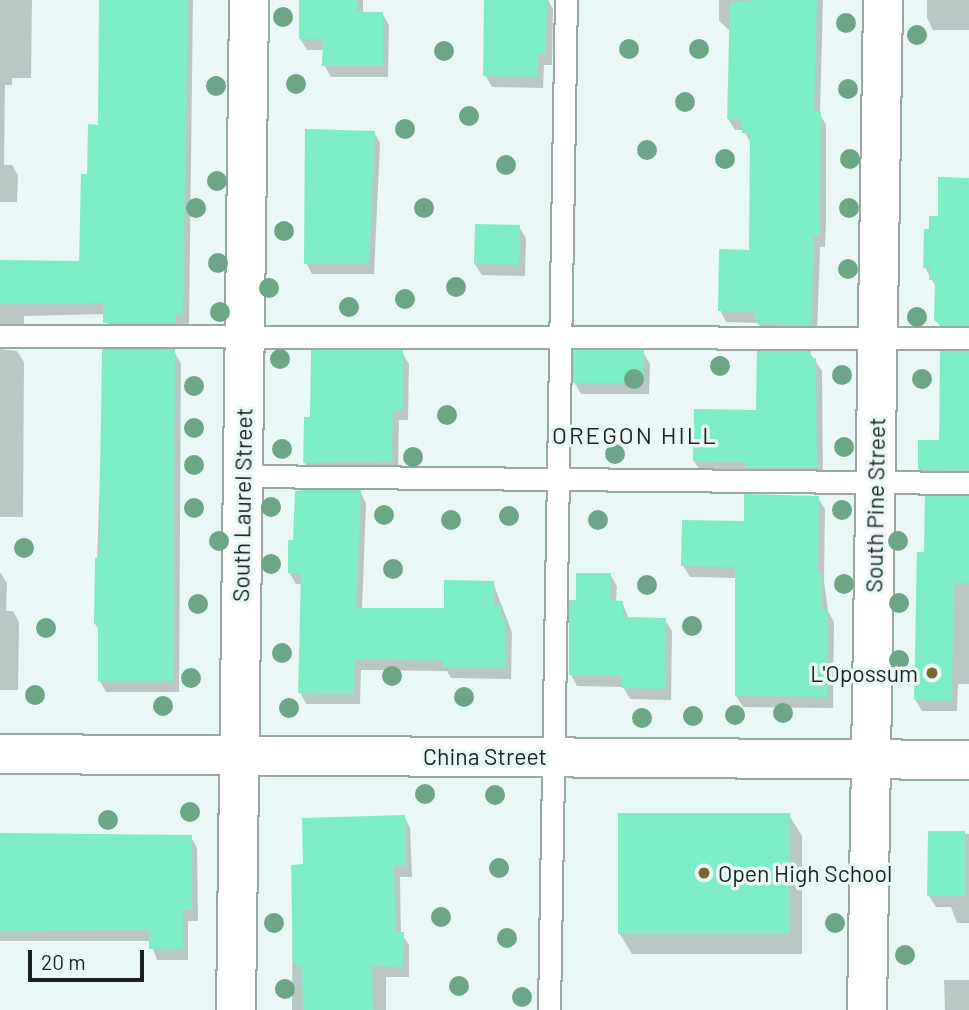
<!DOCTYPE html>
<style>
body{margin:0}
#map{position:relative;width:969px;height:1010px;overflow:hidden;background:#e9f8f6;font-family:Barlow,sans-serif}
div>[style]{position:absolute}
.shadow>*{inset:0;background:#0003}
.building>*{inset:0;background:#7dedc5}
.roads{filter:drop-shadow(2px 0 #99a7a5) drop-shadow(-2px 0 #99a7a5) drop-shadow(0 2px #99a7a5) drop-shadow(0 -2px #99a7a5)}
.lane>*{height:21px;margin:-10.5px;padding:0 10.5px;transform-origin:10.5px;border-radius:10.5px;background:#fff}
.street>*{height:38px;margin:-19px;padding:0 19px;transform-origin:19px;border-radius:19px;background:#fff}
.trees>*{width:20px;height:20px;margin:-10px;border-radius:50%;background:#6da686}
.dots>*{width:19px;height:19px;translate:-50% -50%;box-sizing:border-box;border:4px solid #e9f8f6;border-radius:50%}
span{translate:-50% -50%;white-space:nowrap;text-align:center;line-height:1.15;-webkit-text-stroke:7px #e9f8f6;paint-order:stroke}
.street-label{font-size:23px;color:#1c2120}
.poi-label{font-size:23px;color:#1c2120}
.right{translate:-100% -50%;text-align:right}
.left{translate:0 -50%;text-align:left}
.neighbourhood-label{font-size:24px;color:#1c2120;letter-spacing:2px}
.scale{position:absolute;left:28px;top:950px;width:116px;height:32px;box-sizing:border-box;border:4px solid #1c2120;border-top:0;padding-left:9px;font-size:21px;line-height:24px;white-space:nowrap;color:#1c2120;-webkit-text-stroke:5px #e9f8f6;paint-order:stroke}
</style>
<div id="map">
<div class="shadow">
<i style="clip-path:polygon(0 0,32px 0,31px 78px,12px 78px,12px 85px,5px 85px,4px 165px,12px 165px,18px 175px,17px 202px,0 202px)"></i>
<i style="clip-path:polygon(101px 0,193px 0,189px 324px,182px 324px,182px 334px,111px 334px,105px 314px,24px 316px,24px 334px,0 338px,0 262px,81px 263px,88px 176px,100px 127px)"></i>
<i style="clip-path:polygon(301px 0,363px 0,363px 13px,382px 13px,389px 25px,388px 77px,331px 77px,324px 65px,325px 50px,307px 50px,300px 39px)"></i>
<i style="clip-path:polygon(486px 0,548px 0,553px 9px,552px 65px,544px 65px,543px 88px,492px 87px,485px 75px)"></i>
<i style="clip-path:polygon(719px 0,823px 0,820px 114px,826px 125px,826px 221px,825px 247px,820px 247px,817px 335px,765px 335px,758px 323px,726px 322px,720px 310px,750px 251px,751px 144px,744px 130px,735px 130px,728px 119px,731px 32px,719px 21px)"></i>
<i style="clip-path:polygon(927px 0,969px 0,969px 30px,933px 30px,927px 18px)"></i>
<i style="clip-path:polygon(374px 132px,380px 143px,374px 274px,312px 274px,306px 263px)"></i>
<i style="clip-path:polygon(969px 179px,969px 335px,943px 331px,936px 320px,937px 289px,925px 267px,930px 218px,940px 218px)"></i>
<i style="clip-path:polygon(519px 227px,526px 238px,525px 276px,482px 275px,475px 264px)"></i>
<i style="clip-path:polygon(0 349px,17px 351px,24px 362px,23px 517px,0 517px)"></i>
<i style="clip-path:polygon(104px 351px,174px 351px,181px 363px,179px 692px,106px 692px,100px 681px,100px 631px,95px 624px)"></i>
<i style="clip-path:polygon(402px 352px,409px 364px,408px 420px,399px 420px,398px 471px,312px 474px,305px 463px,305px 419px,312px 419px)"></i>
<i style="clip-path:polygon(643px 352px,650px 364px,649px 394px,581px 394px,574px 382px)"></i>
<i style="clip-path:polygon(969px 352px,969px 481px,926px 480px,919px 469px,941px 442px)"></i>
<i style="clip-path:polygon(810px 353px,822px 371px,823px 479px,701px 472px,694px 461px,758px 411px)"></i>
<i style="clip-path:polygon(360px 492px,366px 503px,362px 609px,445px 609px,493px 583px,512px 632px,511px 679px,451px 678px,447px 671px,361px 670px,360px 704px,306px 704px,300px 692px,303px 584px,296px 584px,289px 572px,295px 542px)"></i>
<i style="clip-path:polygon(818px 498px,825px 509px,824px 581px,828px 611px,834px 622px,833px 708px,743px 707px,736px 696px,736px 578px,690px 577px,683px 566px)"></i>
<i style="clip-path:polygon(969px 498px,969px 684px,958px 684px,957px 711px,922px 711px,915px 699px,926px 554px)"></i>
<i style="clip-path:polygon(0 572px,7px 583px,6px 611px,13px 611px,19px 622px,18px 690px,0 690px)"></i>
<i style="clip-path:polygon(610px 574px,617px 586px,616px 602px,622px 602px,629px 619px,665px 620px,672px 631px,671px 700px,630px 699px,623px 687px,577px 686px,571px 675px,578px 602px)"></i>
<i style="clip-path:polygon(789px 815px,802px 836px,802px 954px,632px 954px,619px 933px)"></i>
<i style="clip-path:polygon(404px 816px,410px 828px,412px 877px,400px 877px,401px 933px,409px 945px,409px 977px,386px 977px,386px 1010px,292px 1010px,293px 866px,305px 866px)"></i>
<i style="clip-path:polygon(930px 833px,969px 834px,969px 923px,957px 923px,951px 907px,936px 907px,929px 896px)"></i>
<i style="clip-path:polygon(0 835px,191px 837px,197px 848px,198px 921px,188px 921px,188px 960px,157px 960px,150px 941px,0 941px)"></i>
<i style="clip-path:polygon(944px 980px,969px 980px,969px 1010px,945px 1010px)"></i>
</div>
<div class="building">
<i style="clip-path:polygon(99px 0,188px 0,183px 313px,176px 313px,176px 323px,103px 323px,103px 303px,0 304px,0 260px,79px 261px,81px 174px,87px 174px,88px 124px,98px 125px)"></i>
<i style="clip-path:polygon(299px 0,357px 0,357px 12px,383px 12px,383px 66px,322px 66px,323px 39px,299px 39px)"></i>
<i style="clip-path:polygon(484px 0,547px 0,546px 54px,538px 54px,537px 77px,483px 76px)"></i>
<i style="clip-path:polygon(756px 0,817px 0,814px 112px,821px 112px,820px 209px,819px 236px,814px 236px,811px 325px,757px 324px,754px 312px,718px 311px,719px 249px,749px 250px,750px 133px,742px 133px,742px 119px,727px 119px,730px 3px)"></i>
<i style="clip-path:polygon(305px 129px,375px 131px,369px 264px,304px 264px)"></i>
<i style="clip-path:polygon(938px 177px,969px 178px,969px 325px,940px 325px,934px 320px,935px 280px,929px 280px,930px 268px,923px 268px,924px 229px,929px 229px,929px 216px,938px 216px)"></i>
<i style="clip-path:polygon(475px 224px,520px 225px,519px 265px,474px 264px)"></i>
<i style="clip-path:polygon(102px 349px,175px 349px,173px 681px,98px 681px,98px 624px,94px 624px,95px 558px,99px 558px)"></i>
<i style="clip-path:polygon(311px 350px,403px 350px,403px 409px,393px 409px,392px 461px,303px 463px,304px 417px,310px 417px)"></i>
<i style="clip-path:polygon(573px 350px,644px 350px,644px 383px,573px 383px)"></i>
<i style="clip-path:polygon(757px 351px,811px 351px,810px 358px,816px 358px,817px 468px,745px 468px,745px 462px,693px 461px,694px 409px,756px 410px)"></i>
<i style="clip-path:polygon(940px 351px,969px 351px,969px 470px,918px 469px,918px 440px,939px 440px)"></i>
<i style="clip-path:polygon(303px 490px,361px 490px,356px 608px,444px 608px,444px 580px,494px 581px,494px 605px,501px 606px,501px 618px,506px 618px,505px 668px,443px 667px,443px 661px,355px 659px,354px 694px,298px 693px,301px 573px,288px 573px,288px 540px,293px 540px,295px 491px)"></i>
<i style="clip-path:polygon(744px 494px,819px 496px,818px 574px,822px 574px,822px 609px,828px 609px,827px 697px,735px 696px,735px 567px,681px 566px,682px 520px,744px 521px)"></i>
<i style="clip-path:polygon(925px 496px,969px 496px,969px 583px,954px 583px,952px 701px,914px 700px,917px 552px,924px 552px)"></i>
<i style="clip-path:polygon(576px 573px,611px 573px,610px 600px,623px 601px,623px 617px,666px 618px,665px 689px,622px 688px,622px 676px,569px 675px,569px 600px,576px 600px)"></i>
<i style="clip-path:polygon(618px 813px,790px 813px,790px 934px,618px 934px)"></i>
<i style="clip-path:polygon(405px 815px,406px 866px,394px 866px,396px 932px,404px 932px,403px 967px,372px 966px,373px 1010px,303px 1010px,302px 965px,293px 965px,291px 865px,303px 864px,302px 818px)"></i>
<i style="clip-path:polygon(928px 831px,965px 831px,965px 896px,927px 896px)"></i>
<i style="clip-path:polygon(0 833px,192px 835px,192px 910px,183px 910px,183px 949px,149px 949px,149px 930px,0 931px)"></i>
</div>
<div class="roads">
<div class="lane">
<i style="left:0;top:336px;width:969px;rotate:0.12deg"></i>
<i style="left:242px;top:476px;width:727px;rotate:0.55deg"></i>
<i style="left:549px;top:1010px;width:1010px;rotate:-89.04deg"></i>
</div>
<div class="street">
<i style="left:0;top:754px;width:969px;rotate:0.35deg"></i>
<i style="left:236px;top:1010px;width:1010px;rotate:-89.26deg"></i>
<i style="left:867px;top:1010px;width:1010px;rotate:-89.09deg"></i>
</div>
</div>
<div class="trees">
<i style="left:283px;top:17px"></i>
<i style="left:846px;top:23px"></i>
<i style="left:917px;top:35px"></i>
<i style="left:629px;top:49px"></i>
<i style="left:699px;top:49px"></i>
<i style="left:444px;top:51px"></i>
<i style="left:296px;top:84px"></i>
<i style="left:216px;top:86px"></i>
<i style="left:848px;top:89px"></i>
<i style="left:685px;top:102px"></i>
<i style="left:469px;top:116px"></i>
<i style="left:405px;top:129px"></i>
<i style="left:647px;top:150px"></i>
<i style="left:725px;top:159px"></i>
<i style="left:850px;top:159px"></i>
<i style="left:506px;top:165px"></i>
<i style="left:217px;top:181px"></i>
<i style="left:196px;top:208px"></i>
<i style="left:424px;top:208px"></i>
<i style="left:849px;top:208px"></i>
<i style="left:284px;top:231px"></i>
<i style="left:218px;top:263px"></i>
<i style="left:848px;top:269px"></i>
<i style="left:456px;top:287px"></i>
<i style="left:269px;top:288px"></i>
<i style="left:405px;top:299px"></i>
<i style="left:349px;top:307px"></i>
<i style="left:220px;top:312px"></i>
<i style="left:917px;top:317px"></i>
<i style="left:280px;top:359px"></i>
<i style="left:720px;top:366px"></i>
<i style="left:842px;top:375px"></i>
<i style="left:634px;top:379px"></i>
<i style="left:922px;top:379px"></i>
<i style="left:194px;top:386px"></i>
<i style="left:447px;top:415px"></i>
<i style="left:194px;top:428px"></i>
<i style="left:844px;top:447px"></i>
<i style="left:282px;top:449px"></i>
<i style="left:615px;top:454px"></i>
<i style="left:413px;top:457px"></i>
<i style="left:194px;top:465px"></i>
<i style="left:271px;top:507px"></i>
<i style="left:194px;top:508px"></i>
<i style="left:842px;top:510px"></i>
<i style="left:384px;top:515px"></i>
<i style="left:509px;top:516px"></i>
<i style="left:451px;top:520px"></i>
<i style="left:598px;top:520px"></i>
<i style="left:219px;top:541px"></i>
<i style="left:898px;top:541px"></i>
<i style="left:24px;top:548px"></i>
<i style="left:271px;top:564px"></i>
<i style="left:393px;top:569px"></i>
<i style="left:844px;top:584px"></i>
<i style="left:647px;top:585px"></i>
<i style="left:899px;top:603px"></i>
<i style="left:198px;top:604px"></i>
<i style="left:692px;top:626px"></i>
<i style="left:46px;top:628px"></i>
<i style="left:282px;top:653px"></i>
<i style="left:899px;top:660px"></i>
<i style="left:392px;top:676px"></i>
<i style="left:191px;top:678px"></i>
<i style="left:35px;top:695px"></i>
<i style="left:464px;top:697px"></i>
<i style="left:163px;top:706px"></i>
<i style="left:289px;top:708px"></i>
<i style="left:783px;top:713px"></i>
<i style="left:735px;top:715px"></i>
<i style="left:693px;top:716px"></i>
<i style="left:642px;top:718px"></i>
<i style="left:425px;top:794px"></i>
<i style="left:495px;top:795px"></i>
<i style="left:190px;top:812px"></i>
<i style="left:108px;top:820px"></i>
<i style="left:499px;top:868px"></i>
<i style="left:441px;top:917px"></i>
<i style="left:274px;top:923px"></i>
<i style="left:835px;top:923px"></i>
<i style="left:507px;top:938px"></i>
<i style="left:905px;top:955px"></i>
<i style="left:459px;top:986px"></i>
<i style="left:285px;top:989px"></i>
<i style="left:522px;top:997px"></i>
</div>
<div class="dots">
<i style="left:932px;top:673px;background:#766835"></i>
<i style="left:704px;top:873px;background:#766835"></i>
</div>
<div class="street-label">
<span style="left:242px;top:505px;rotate:-89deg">South Laurel Street</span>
<span style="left:875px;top:505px;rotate:-89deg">South Pine Street</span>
<span style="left:485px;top:756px">China Street</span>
</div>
<div class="poi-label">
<span class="right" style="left:918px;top:673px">L'Opossum</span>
<span class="left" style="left:718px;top:873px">Open High School</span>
</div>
<div class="neighbourhood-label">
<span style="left:635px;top:435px">OREGON HILL</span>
</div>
<div class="scale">20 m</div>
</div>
